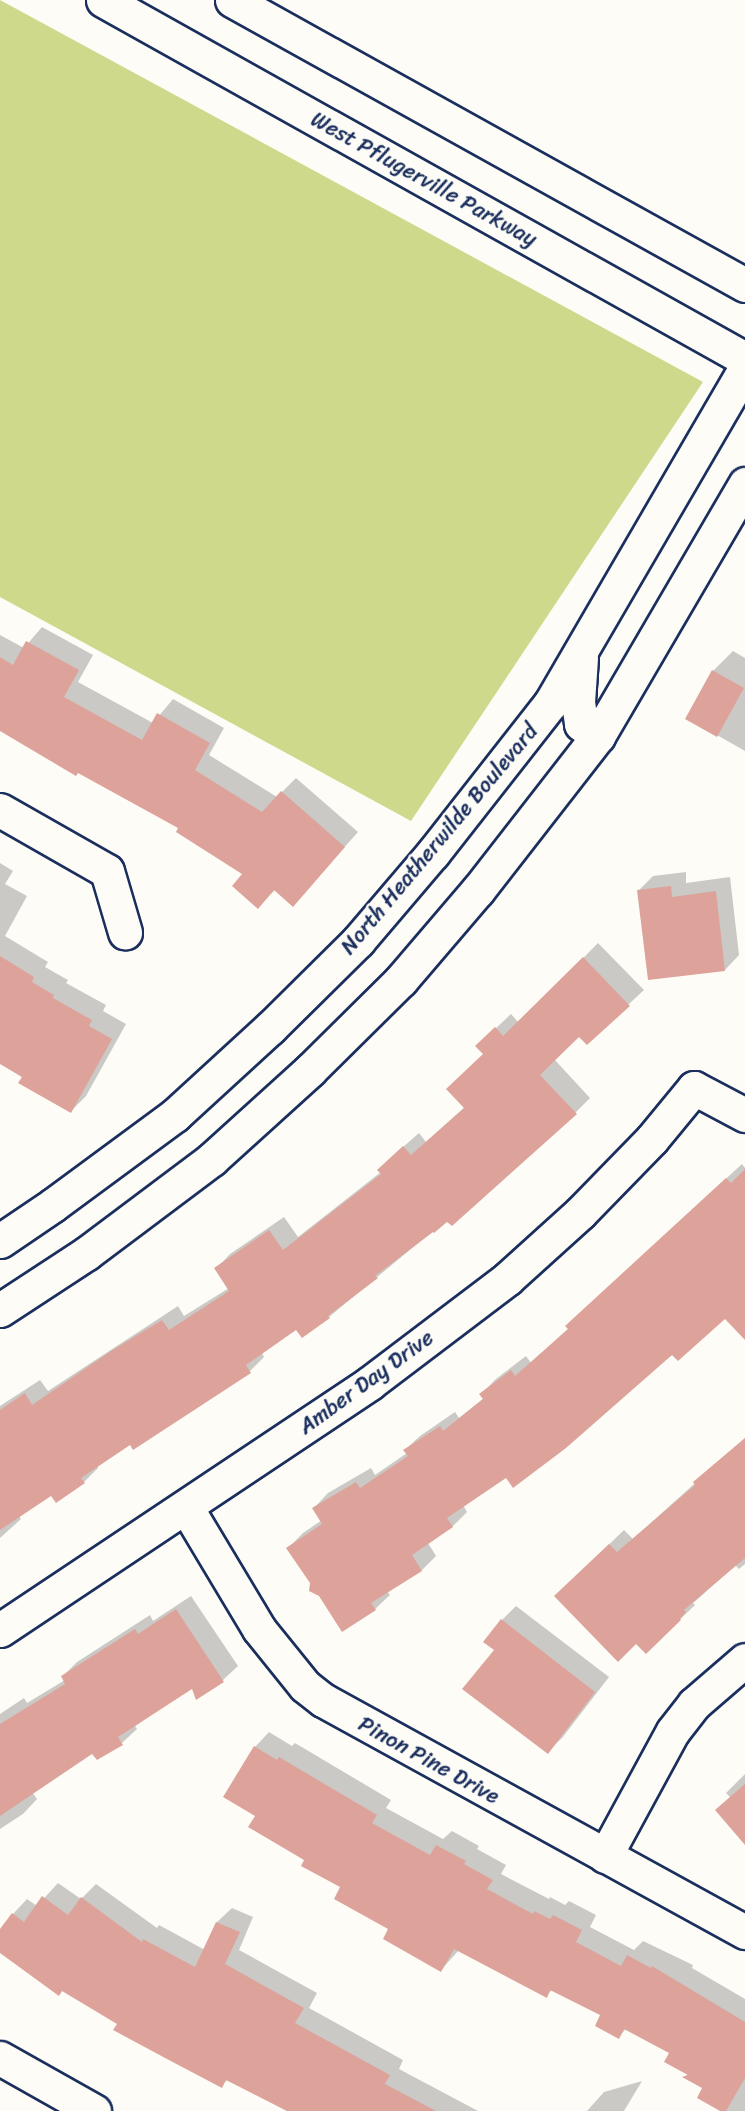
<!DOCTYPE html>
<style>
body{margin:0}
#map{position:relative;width:745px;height:2111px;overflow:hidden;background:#fdfcf7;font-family:Sriracha,sans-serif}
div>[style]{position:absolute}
.green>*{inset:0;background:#ced98c}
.shadow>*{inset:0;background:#0003}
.building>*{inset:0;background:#dda39b}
.roads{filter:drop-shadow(2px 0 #1b2f5e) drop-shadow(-2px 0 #1b2f5e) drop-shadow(0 2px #1b2f5e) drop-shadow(0 -2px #1b2f5e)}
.minor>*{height:33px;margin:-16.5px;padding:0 16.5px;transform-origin:16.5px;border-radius:16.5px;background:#fdfcf7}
.secondary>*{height:33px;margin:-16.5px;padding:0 16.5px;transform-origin:16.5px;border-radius:16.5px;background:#fdfcf7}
span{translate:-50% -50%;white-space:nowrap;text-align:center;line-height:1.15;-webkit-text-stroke:4.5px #fdfcf7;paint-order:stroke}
.street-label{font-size:22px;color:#1b2f5e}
</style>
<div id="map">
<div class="green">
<i style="clip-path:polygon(0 0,703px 382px,411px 821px,0 597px)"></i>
</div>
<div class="shadow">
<i style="clip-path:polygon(42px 627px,93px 655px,78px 682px,153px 723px,173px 699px,224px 728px,209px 755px,277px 797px,296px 778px,358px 832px,293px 905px,275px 890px,258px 907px,244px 874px,180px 828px,0 729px,0 635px,24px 648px)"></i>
<i style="clip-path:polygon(733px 651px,745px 658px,745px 751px,687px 718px,713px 671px)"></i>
<i style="clip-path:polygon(0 863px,13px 871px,5px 884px,27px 896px,5px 936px,48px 962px,45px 967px,68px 980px,66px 983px,106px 1005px,103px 1011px,126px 1024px,86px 1096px,71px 1111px,0 1062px)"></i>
<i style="clip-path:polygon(686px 872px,686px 883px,730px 877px,739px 955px,725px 970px,638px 891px,653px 876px)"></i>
<i style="clip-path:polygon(598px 943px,644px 990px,587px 1043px,579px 1035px,554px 1059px,590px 1098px,575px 1113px,329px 1317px,297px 1328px,262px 1353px,264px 1357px,250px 1371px,130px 1443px,97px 1465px,98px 1468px,84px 1482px,52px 1494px,19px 1516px,21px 1519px,0 1538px,0 1406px,40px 1380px,48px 1391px,178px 1306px,184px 1316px,229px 1288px,216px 1269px,230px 1254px,284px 1217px,298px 1237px,381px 1172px,394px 1155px,419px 1133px,426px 1142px,465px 1107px,492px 1032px,511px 1014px,519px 1023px)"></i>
<i style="clip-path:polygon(742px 1164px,745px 1168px,745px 1316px,725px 1317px,463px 1505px,467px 1512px,453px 1526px,428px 1543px,436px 1556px,422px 1570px,387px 1591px,390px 1595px,375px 1609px,311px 1583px,288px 1548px,303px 1533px,322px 1520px,314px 1508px,328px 1493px,371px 1468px,375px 1475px,407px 1453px,405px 1450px,420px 1436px,455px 1412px,459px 1418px,484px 1398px,481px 1394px,496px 1379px,526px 1356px,531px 1363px,569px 1328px,582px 1311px)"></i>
<i style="clip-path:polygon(745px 1438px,745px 1564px,739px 1569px,735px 1565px,700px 1597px,693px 1603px,695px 1605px,646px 1652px,636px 1642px,556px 1596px,624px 1530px,633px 1539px)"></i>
<i style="clip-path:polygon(191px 1596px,238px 1666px,223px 1680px,197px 1697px,192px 1687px,135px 1726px,137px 1729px,122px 1743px,93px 1751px,32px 1792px,37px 1799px,23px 1814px,0 1829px,0 1714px,24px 1698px,27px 1703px,65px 1680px,63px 1676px,77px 1662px,150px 1615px,153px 1621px)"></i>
<i style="clip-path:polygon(516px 1606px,609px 1677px,562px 1738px,547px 1752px,496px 1649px,502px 1620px)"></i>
<i style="clip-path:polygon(269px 1732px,292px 1746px,295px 1743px,391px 1800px,386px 1808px,443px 1839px,452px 1831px,479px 1846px,477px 1849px,506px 1865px,501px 1874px,549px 1899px,550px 1897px,565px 1905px,569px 1901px,596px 1915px,590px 1927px,634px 1950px,643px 1941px,693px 1965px,692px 1968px,745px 1999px,745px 2111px,723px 2111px,704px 2088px,685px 2077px,688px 2073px,671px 2052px,626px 2029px,618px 2037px,602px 2015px,552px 1990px,546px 1996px,459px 1950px,441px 1970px,342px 1887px,306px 1860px,257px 1815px,255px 1747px)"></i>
<i style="clip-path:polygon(745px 1774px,745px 1843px,717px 1810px,730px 1797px,726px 1793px)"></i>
<i style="clip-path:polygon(58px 1883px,81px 1899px,96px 1884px,157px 1928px,159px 1925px,205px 1950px,217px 1922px,232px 1908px,253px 1917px,239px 1950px,317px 1993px,309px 2008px,403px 2060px,399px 2069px,478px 2111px,287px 2111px,228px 2079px,221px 2086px,0 1947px,0 1932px,13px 1914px,27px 1899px,37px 1906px)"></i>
<i style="clip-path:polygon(642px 2081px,624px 2111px,587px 2111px,604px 2092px)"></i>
</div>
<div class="building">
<i style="clip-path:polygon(26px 641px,79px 670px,64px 697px,142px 740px,157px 713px,210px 743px,195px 770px,262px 812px,281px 791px,345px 847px,293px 907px,274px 890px,258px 909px,232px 886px,242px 874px,176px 832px,178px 828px,78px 773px,76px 776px,0 731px,0 657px,13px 665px)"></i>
<i style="clip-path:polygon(712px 670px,744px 688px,717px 737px,685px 719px)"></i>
<i style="clip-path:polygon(671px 886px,672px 897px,716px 891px,725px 971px,648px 980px,637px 890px)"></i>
<i style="clip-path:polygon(0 956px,34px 977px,32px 982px,54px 995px,53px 998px,92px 1020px,89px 1026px,112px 1039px,71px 1113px,18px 1083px,22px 1077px,0 1064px)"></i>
<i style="clip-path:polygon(583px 957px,630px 1006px,587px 1045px,579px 1037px,540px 1075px,577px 1114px,452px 1226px,447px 1222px,434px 1233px,433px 1232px,375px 1276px,378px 1278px,328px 1316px,330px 1318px,302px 1338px,296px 1330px,246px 1365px,251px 1373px,133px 1450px,130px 1445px,81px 1478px,85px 1483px,56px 1503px,51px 1496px,0 1530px,0 1410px,25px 1393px,32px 1405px,111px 1351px,162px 1320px,169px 1330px,229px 1291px,214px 1268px,269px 1230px,283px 1250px,381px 1174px,377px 1170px,403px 1146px,411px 1155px,464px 1108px,446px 1089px,483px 1054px,475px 1046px,495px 1027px,503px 1036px)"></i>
<i style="clip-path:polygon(745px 1169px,745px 1340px,725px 1319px,678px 1361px,672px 1355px,566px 1448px,513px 1488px,506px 1478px,447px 1518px,453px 1527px,412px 1555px,422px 1571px,371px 1603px,376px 1610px,342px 1632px,319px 1596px,309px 1591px,310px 1583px,286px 1548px,322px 1524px,312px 1508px,356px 1482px,360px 1488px,408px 1456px,403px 1450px,440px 1426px,443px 1431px,483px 1399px,479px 1394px,511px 1370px,515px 1376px,568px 1329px,565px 1326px,726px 1178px,731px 1183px)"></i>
<i style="clip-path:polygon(745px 1438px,745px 1558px,684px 1610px,686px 1612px,680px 1619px,681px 1620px,646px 1654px,636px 1644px,618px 1662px,554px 1596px,609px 1544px,617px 1552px,695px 1485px,693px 1482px)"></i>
<i style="clip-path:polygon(176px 1609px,224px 1682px,196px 1700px,192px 1689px,118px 1737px,123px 1745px,97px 1760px,92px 1754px,0 1816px,0 1724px,65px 1684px,61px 1676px,135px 1629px,138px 1634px)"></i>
<i style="clip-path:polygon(501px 1619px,595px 1692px,548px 1754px,462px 1689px,494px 1650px,483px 1642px)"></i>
<i style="clip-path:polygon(254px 1746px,277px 1760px,279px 1757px,377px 1815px,372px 1823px,430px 1855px,436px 1845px,466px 1861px,464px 1864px,493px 1880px,487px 1889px,533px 1914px,534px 1911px,550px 1919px,553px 1915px,582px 1930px,576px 1942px,621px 1966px,627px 1955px,651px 1968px,652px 1966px,745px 2022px,745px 2078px,726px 2111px,720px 2111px,697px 2098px,702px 2088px,682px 2077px,688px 2075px,664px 2062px,669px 2053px,624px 2029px,619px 2039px,595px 2026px,600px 2015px,550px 1990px,547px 1998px,454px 1949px,441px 1972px,383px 1939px,388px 1929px,334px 1899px,340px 1887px,301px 1866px,304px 1860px,248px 1827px,255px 1816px,223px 1797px)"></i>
<i style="clip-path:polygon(745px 1784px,745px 1845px,715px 1810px)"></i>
<i style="clip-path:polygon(42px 1896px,68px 1915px,81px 1897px,142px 1942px,143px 1939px,195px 1967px,216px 1922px,240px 1932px,225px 1964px,304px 2008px,295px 2023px,390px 2075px,385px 2084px,436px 2111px,287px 2111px,226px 2080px,222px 2088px,167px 2059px,113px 2030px,117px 2024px,62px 1991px,59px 1996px,0 1953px,0 1929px,12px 1913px,24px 1922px)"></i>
</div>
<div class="roads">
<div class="minor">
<i style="left:0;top:810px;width:123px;rotate:29.7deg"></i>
<i style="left:107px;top:871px;width:64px;rotate:73.6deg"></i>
<i style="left:186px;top:1507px;width:142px;rotate:59.1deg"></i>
<i style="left:259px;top:1629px;width:73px;rotate:51.1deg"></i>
<i style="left:305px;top:1686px;width:23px;rotate:38deg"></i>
<i style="left:323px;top:1700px;width:482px;rotate:28.8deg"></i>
<i style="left:0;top:1630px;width:445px;rotate:-33.7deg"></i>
<i style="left:370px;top:1383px;width:172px;rotate:-37.2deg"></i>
<i style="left:507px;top:1279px;width:98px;rotate:-42.1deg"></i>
<i style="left:580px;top:1213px;width:103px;rotate:-45.8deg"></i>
<i style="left:652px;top:1139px;width:66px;rotate:-50.5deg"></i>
<i style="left:694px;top:1088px;width:58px;rotate:27.9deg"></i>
<i style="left:605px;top:1856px;width:142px;rotate:-61.5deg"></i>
<i style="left:673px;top:1731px;width:34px;rotate:-52deg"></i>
<i style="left:694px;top:1704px;width:67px;rotate:-40.8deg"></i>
<i style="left:0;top:2058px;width:108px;rotate:29.4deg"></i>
</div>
<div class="secondary">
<i style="left:103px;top:0;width:736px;rotate:29.21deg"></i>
<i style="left:232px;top:0;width:587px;rotate:29.05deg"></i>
<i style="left:581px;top:658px;width:44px;rotate:93.9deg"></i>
<i style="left:578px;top:702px;width:22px;rotate:82deg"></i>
<i style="left:581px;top:724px;width:21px;rotate:35deg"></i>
<i style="left:0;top:1241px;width:64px;rotate:-34.2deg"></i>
<i style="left:53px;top:1205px;width:152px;rotate:-36.4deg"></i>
<i style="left:175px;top:1115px;width:129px;rotate:-42.5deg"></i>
<i style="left:270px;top:1028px;width:124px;rotate:-44.7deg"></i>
<i style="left:358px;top:941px;width:116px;rotate:-49.6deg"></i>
<i style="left:433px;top:853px;width:189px;rotate:-51.9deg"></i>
<i style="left:550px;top:704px;width:388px;rotate:-59.8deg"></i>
<i style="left:0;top:1310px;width:104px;rotate:-33.2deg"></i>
<i style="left:87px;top:1253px;width:156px;rotate:-36.9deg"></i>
<i style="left:212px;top:1159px;width:132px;rotate:-42.2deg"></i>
<i style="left:310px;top:1070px;width:128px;rotate:-44.7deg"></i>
<i style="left:401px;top:980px;width:118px;rotate:-49.5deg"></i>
<i style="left:478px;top:890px;width:195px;rotate:-52.1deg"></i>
<i style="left:598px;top:736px;width:292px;rotate:-59.7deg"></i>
</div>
</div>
<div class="street-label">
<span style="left:424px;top:179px;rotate:29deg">West Pflugerville Parkway</span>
<span style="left:439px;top:839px;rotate:-50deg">North Heatherwilde Boulevard</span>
<span style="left:366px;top:1382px;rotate:-36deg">Amber Day Drive</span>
<span style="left:429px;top:1760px;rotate:29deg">Pinon Pine Drive</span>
</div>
</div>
